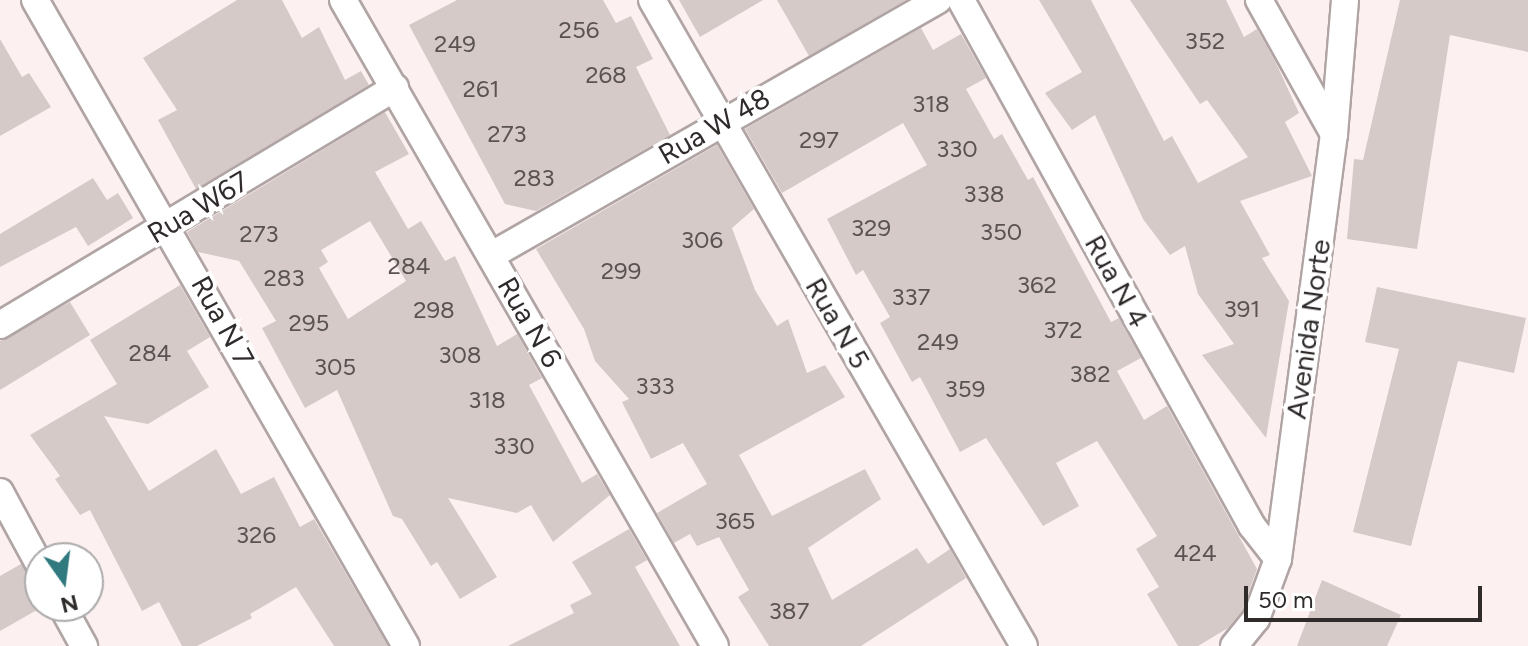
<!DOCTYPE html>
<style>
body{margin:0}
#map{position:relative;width:1528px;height:646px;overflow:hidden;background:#fdf0f0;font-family:Figtree,sans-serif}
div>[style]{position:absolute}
.building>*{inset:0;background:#d6cac9}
.roads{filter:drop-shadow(2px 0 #b0a5a4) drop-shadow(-2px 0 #b0a5a4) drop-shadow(0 2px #b0a5a4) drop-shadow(0 -2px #b0a5a4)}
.street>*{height:26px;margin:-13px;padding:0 13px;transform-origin:13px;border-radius:13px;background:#fff}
span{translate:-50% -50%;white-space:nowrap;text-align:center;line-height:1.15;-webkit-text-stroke:8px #fff;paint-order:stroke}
.number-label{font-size:24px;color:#5a5352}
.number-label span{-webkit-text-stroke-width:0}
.street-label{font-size:28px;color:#302b2b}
.north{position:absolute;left:24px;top:542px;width:80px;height:80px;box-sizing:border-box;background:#fff;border:2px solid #acaaaa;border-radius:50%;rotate:166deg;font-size:22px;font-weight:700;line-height:32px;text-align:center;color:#302b2b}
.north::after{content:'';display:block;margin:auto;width:28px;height:36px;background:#30797f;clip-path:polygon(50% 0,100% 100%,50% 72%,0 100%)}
.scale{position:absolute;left:1244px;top:586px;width:238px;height:36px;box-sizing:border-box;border:4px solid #302b2b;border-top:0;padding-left:10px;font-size:24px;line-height:28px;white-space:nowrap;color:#302b2b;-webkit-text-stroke:6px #fff;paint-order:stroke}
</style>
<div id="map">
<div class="building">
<i style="clip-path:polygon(237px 0,282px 0,302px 38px,319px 27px,345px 80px,361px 71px,369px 85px,196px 189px,158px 120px,177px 110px,143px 58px)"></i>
<i style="clip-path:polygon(457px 0,603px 0,616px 23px,631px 16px,653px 59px,636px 67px,670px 135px,536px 211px,505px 204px,409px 25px)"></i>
<i style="clip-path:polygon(679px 0,763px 0,700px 37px)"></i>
<i style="clip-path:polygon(777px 0,906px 0,809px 56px)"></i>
<i style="clip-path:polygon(1039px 0,1091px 0,1164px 141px,1172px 136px,1198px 183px,1248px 157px,1207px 100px,1200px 104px,1130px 0,1226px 0,1244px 37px,1257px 29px,1275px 61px,1299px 113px,1285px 122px,1312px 176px,1240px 201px,1270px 255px,1262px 258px,1289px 301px,1266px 438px,1202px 355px,1234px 344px,1198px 294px,1185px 246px,1170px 255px,1143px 219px,1095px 115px,1072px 130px,1045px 93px,1082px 72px)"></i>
<i style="clip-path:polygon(1400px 0,1528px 0,1528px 52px,1450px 35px,1417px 249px,1347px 239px,1354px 159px,1363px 160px)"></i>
<i style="clip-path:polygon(921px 28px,933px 50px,961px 34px,986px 78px,966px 89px,994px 139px,1002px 134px,1028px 180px,1033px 177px,1111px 322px,1119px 318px,1141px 358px,1117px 371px,1144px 420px,1167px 406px,1257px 569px,1242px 611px,1228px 628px,1198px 646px,1178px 646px,1147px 594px,1159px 587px,1136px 549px,1157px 536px,1097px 441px,1056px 463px,1079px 506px,1043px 526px,986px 438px,960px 452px,920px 377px,912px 382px,880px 323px,890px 317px,863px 270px,856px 275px,827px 219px,927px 165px,903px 123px,782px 193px,745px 129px)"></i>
<i style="clip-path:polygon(0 39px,22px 77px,29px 73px,51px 107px,0 136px)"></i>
<i style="clip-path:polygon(evenodd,385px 112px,409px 154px,375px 172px,408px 229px,421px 221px,445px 261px,455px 256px,497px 346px,517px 334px,542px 378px,529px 385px,582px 483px,597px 474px,610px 495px,553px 542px,531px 505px,517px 513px,448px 498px,497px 577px,460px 599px,437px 562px,431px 566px,402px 519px,393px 516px,337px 390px,305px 408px,262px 328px,276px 321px,239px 261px,198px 252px,187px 232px,385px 112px,370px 221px,406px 281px,348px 319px,319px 268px,328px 262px,321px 250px,370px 221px)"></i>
<i style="clip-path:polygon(717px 145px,754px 209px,732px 228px,755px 290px,777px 326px,788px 319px,807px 373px,825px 365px,845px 397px,739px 455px,772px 516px,865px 469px,881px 499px,808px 548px,832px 600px,917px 548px,928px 564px,950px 549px,966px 578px,861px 646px,769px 646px,738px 597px,749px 590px,719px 537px,697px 546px,690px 534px,674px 543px,657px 513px,707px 484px,683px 443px,651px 459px,622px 402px,629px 399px,595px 361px,584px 329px,536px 249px)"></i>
<i style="clip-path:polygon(93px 178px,107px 200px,118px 193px,133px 218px,88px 246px,76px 227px,0 267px,0 234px)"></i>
<i style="clip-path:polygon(180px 285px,210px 337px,187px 351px,209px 387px,148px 424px,104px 416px,149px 491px,216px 449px,241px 494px,274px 477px,300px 527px,314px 519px,388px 646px,334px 646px,296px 587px,250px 614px,252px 618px,197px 646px,182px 646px,159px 602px,142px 611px,90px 510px,80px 515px,55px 479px,60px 476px,30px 435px,117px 384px,90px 340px)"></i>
<i style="clip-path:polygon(1377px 287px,1526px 318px,1514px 373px,1458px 361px,1411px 546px,1353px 532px,1399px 349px,1365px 342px)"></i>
<i style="clip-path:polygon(70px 302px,90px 335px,0 390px,0 341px)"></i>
<i style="clip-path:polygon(629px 529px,647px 560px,635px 567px,680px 646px,508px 646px,574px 613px,570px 605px,592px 594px,572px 562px)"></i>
<i style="clip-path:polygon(21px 564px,40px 589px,44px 606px,0 631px,0 576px)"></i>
<i style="clip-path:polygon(1322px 580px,1401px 615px,1387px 646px,1297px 646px)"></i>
</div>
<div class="roads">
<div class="street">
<i style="left:35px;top:0;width:745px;rotate:60.13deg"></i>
<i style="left:343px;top:0;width:745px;rotate:60.06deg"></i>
<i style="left:652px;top:0;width:745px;rotate:60.06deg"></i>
<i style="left:961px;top:0;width:601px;rotate:61.05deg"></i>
<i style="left:1252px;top:526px;width:42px;rotate:51.8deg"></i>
<i style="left:1259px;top:0;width:154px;rotate:60.8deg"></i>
<i style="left:492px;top:255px;width:514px;rotate:-29.76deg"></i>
<i style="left:0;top:325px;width:461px;rotate:-31deg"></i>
<i style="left:0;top:492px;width:84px;rotate:61.6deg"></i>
<i style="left:62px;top:606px;width:46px;rotate:61.2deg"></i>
<i style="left:1234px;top:646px;width:35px;rotate:-51deg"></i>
<i style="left:1256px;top:619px;width:64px;rotate:-69.9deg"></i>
<i style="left:1278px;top:559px;width:429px;rotate:-82.5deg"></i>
<i style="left:1334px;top:134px;width:134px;rotate:-85.3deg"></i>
</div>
</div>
<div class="number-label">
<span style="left:579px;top:30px">256</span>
<span style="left:1205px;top:41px">352</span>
<span style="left:455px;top:44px">249</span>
<span style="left:606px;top:75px">268</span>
<span style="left:481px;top:89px">261</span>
<span style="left:931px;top:104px">318</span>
<span style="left:507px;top:134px">273</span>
<span style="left:819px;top:140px">297</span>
<span style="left:957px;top:149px">330</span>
<span style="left:534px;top:178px">283</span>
<span style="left:984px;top:194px">338</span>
<span style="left:871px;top:228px">329</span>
<span style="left:1001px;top:232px">350</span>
<span style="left:259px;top:234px">273</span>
<span style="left:702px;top:240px">306</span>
<span style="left:409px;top:266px">284</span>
<span style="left:621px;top:271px">299</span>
<span style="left:284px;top:278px">283</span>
<span style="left:1037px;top:285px">362</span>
<span style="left:911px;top:297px">337</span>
<span style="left:1242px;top:309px">391</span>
<span style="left:434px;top:310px">298</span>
<span style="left:309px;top:323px">295</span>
<span style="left:1063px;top:330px">372</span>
<span style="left:938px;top:342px">249</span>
<span style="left:150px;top:353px">284</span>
<span style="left:460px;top:355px">308</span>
<span style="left:335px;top:367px">305</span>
<span style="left:1090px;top:374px">382</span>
<span style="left:655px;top:386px">333</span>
<span style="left:965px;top:389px">359</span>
<span style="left:487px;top:400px">318</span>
<span style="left:514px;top:446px">330</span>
<span style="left:735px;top:521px">365</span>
<span style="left:256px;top:535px">326</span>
<span style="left:1195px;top:553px">424</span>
<span style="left:789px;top:611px">387</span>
</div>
<div class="street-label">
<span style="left:714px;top:126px;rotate:-30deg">Rua W 48</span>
<span style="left:198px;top:207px;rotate:-31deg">Rua W67</span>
<span style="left:1117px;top:281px;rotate:61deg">Rua N 4</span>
<span style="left:223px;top:321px;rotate:61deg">Rua N 7</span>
<span style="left:530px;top:322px;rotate:60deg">Rua N 6</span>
<span style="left:838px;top:323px;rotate:60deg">Rua N 5</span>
<span style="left:1308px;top:329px;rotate:-82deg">Avenida Norte</span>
</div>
<div class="north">N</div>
<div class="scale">50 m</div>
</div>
